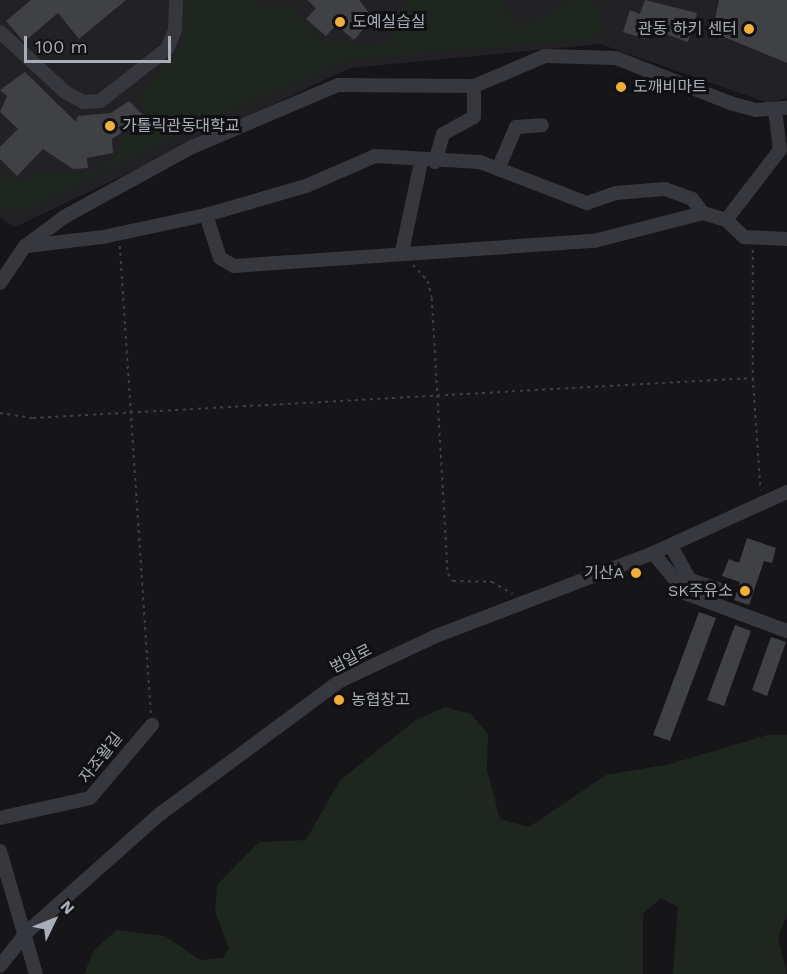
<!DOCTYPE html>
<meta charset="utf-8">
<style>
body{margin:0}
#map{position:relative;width:787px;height:974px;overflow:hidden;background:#161618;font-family:"Work Sans","Noto Sans KR",sans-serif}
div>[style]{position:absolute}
.built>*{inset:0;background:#222225}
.green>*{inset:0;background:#1e261f}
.building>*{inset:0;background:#404145}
.path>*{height:1.5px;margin-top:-0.75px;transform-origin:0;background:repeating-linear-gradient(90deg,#3d3f44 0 3px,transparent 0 7.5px)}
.minor>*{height:14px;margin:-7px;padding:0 7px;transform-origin:7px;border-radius:7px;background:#37383d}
.dots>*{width:16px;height:16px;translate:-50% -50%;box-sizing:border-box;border:3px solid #111113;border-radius:50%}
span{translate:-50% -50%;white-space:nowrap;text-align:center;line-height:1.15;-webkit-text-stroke:6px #111113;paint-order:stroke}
.poi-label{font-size:16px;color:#a8adb8}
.left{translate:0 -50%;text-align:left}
.right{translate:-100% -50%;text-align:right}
.street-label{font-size:16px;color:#a8adb8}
.north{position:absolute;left:24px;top:890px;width:60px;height:60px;-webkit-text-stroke:4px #111113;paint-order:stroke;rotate:47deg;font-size:16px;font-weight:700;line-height:24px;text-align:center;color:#a8adb8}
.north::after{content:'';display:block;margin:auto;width:21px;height:27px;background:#a8adb8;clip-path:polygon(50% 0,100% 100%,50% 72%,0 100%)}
.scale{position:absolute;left:24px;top:36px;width:147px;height:27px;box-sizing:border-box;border:3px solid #a8adb8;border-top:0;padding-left:8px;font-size:18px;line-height:21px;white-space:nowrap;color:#a8adb8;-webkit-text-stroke:4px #111113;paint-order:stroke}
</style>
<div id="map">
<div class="built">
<i style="clip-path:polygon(0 0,787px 0,787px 98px,768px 103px,600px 44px,350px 68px,15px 227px,0 218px)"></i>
</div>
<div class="green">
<i style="clip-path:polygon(183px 0,251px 0,267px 9px,290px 5px,324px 44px,342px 39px,353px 46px,390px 42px,407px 0,502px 0,502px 7px,524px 28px,571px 0,589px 0,601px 11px,604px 31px,591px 39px,351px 59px,205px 121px,24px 211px,0 208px,0 173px,25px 182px,36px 171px,87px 173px,117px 156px,119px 142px,150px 120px,138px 97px,183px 44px)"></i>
<i style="clip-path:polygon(445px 707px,471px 714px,488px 734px,487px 770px,500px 819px,529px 827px,606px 775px,670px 764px,767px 735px,787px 735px,787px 915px,778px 938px,787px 974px,673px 974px,678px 907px,661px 898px,643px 914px,643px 974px,84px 974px,94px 950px,117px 930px,165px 936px,200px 960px,223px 958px,229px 948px,215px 912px,217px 885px,259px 842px,306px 840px,340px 780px,416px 720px)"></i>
</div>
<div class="building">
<i style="clip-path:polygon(31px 0,126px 0,79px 39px,58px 13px,24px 42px,6px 21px)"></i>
<i style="clip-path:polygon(307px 0,359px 0,373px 18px,354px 40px,336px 25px,326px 36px,306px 19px,316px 8px)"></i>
<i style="clip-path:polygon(645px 0,697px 13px,688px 42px,648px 28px,645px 39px,623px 32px,630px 10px,640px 14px)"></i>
<i style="clip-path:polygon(719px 0,787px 0,787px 63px,712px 32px)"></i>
<i style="clip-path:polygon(25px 72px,76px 122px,78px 116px,111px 113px,129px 101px,145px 117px,112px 139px,113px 153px,87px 158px,88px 168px,73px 169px,43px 149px,17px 176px,0 159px,0 147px,18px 129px,0 112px,7px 96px,0 90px)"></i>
<i style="clip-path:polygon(747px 538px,776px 548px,772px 563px,764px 561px,749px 605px,734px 600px,740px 582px,722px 576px,729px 559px,739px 563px)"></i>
<i style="clip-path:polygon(699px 612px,716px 618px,670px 741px,653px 735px)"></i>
<i style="clip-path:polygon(735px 625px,751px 631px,724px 706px,707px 700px)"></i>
<i style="clip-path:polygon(771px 637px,786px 642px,767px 696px,752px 690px)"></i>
</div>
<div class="path">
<i style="left:120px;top:246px;width:469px;rotate:86.2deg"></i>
<i style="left:753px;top:250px;width:128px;rotate:90deg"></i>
<i style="left:753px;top:378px;width:113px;rotate:86deg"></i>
<i style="left:413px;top:265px;width:22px;rotate:47deg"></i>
<i style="left:428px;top:281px;width:17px;rotate:77deg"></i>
<i style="left:432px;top:298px;width:276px;rotate:86.7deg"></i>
<i style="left:448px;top:574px;width:9px;rotate:54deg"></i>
<i style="left:453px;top:581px;width:39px;rotate:1deg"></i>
<i style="left:492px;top:582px;width:24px;rotate:30deg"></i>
<i style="left:0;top:413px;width:33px;rotate:9deg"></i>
<i style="left:33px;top:418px;width:721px;rotate:-3.18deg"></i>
</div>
<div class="minor">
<i style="left:0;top:32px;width:88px;rotate:42.7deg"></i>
<i style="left:65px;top:92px;width:21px;rotate:29deg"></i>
<i style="left:83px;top:102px;width:17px;rotate:-3deg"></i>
<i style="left:100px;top:101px;width:85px;rotate:-37.8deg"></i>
<i style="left:167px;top:49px;width:21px;rotate:-67deg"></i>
<i style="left:175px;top:30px;width:30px;rotate:-88deg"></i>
<i style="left:435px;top:162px;width:29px;rotate:-74deg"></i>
<i style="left:443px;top:134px;width:35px;rotate:-29deg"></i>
<i style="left:474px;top:117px;width:31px;rotate:-90deg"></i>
<i style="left:498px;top:169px;width:46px;rotate:-66.8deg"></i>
<i style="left:516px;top:127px;width:26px;rotate:-4deg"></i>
<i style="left:206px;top:215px;width:104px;rotate:-16.2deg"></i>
<i style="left:306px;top:186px;width:75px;rotate:-23.5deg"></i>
<i style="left:375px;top:156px;width:105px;rotate:3.3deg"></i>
<i style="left:480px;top:162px;width:115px;rotate:21deg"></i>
<i style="left:587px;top:203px;width:31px;rotate:-19deg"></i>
<i style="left:616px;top:193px;width:49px;rotate:-4.7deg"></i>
<i style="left:665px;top:189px;width:29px;rotate:20deg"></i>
<i style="left:692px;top:199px;width:18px;rotate:52deg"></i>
<i style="left:726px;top:220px;width:88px;rotate:-52.4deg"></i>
<i style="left:780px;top:150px;width:39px;rotate:-97deg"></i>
<i style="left:27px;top:246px;width:77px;rotate:-6.8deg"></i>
<i style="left:103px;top:237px;width:105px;rotate:-12.1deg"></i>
<i style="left:206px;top:215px;width:45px;rotate:72deg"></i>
<i style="left:220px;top:258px;width:16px;rotate:30deg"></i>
<i style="left:234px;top:266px;width:361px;rotate:-4deg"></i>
<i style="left:594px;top:241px;width:113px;rotate:-14.4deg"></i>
<i style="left:703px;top:213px;width:24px;rotate:17deg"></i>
<i style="left:726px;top:220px;width:25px;rotate:43deg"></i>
<i style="left:744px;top:237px;width:43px;rotate:2.7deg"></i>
<i style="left:402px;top:252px;width:92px;rotate:-78.1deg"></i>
<i style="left:0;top:283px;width:45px;rotate:-56deg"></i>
<i style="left:25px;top:246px;width:49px;rotate:-36.6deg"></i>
<i style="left:64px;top:217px;width:146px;rotate:-28.7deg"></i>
<i style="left:192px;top:147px;width:159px;rotate:-23deg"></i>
<i style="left:338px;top:85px;width:136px;rotate:0.4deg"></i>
<i style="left:474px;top:86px;width:77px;rotate:-22.9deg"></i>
<i style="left:545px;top:56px;width:71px;rotate:1.6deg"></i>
<i style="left:616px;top:58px;width:123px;rotate:21.5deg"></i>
<i style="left:730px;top:103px;width:27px;rotate:15deg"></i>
<i style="left:756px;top:110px;width:31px;rotate:-4deg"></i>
<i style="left:671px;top:546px;width:39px;rotate:61deg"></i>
<i style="left:690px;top:580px;width:38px;rotate:18deg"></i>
<i style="left:653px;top:553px;width:53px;rotate:50.3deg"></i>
<i style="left:687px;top:594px;width:107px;rotate:20.3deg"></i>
<i style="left:0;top:818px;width:92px;rotate:-12.5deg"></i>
<i style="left:90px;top:798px;width:96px;rotate:-49.7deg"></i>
<i style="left:0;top:851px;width:128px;rotate:73.7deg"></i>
<i style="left:0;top:966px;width:43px;rotate:-51.5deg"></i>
<i style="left:27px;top:932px;width:178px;rotate:-41.6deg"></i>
<i style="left:160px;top:814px;width:224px;rotate:-36.5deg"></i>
<i style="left:340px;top:681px;width:106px;rotate:-25.1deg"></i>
<i style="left:436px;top:636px;width:232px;rotate:-20.9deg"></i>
<i style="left:653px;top:553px;width:147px;rotate:-24.5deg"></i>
</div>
<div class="dots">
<i style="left:340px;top:22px;background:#f2b134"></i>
<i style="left:749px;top:29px;background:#f2b134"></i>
<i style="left:621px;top:87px;background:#f2b134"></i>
<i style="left:110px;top:126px;background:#f2b134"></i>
<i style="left:636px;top:573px;background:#f2b134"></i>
<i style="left:745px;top:591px;background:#f2b134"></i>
<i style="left:339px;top:700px;background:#f2b134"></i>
</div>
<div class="poi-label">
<span class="left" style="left:352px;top:22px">도예실습실</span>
<span class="right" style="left:737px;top:29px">관동 하키 센터</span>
<span class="left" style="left:633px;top:87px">도깨비마트</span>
<span class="left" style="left:122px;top:126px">가톨릭관동대학교</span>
<span class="right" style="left:624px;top:573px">기산A</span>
<span class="right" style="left:733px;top:591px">SK주유소</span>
<span class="left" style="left:351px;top:700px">농협창고</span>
</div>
<div class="street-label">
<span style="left:351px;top:659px;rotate:-27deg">범일로</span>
<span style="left:101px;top:758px;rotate:-52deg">자조왈길</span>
</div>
<div class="north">N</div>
<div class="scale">100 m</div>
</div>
